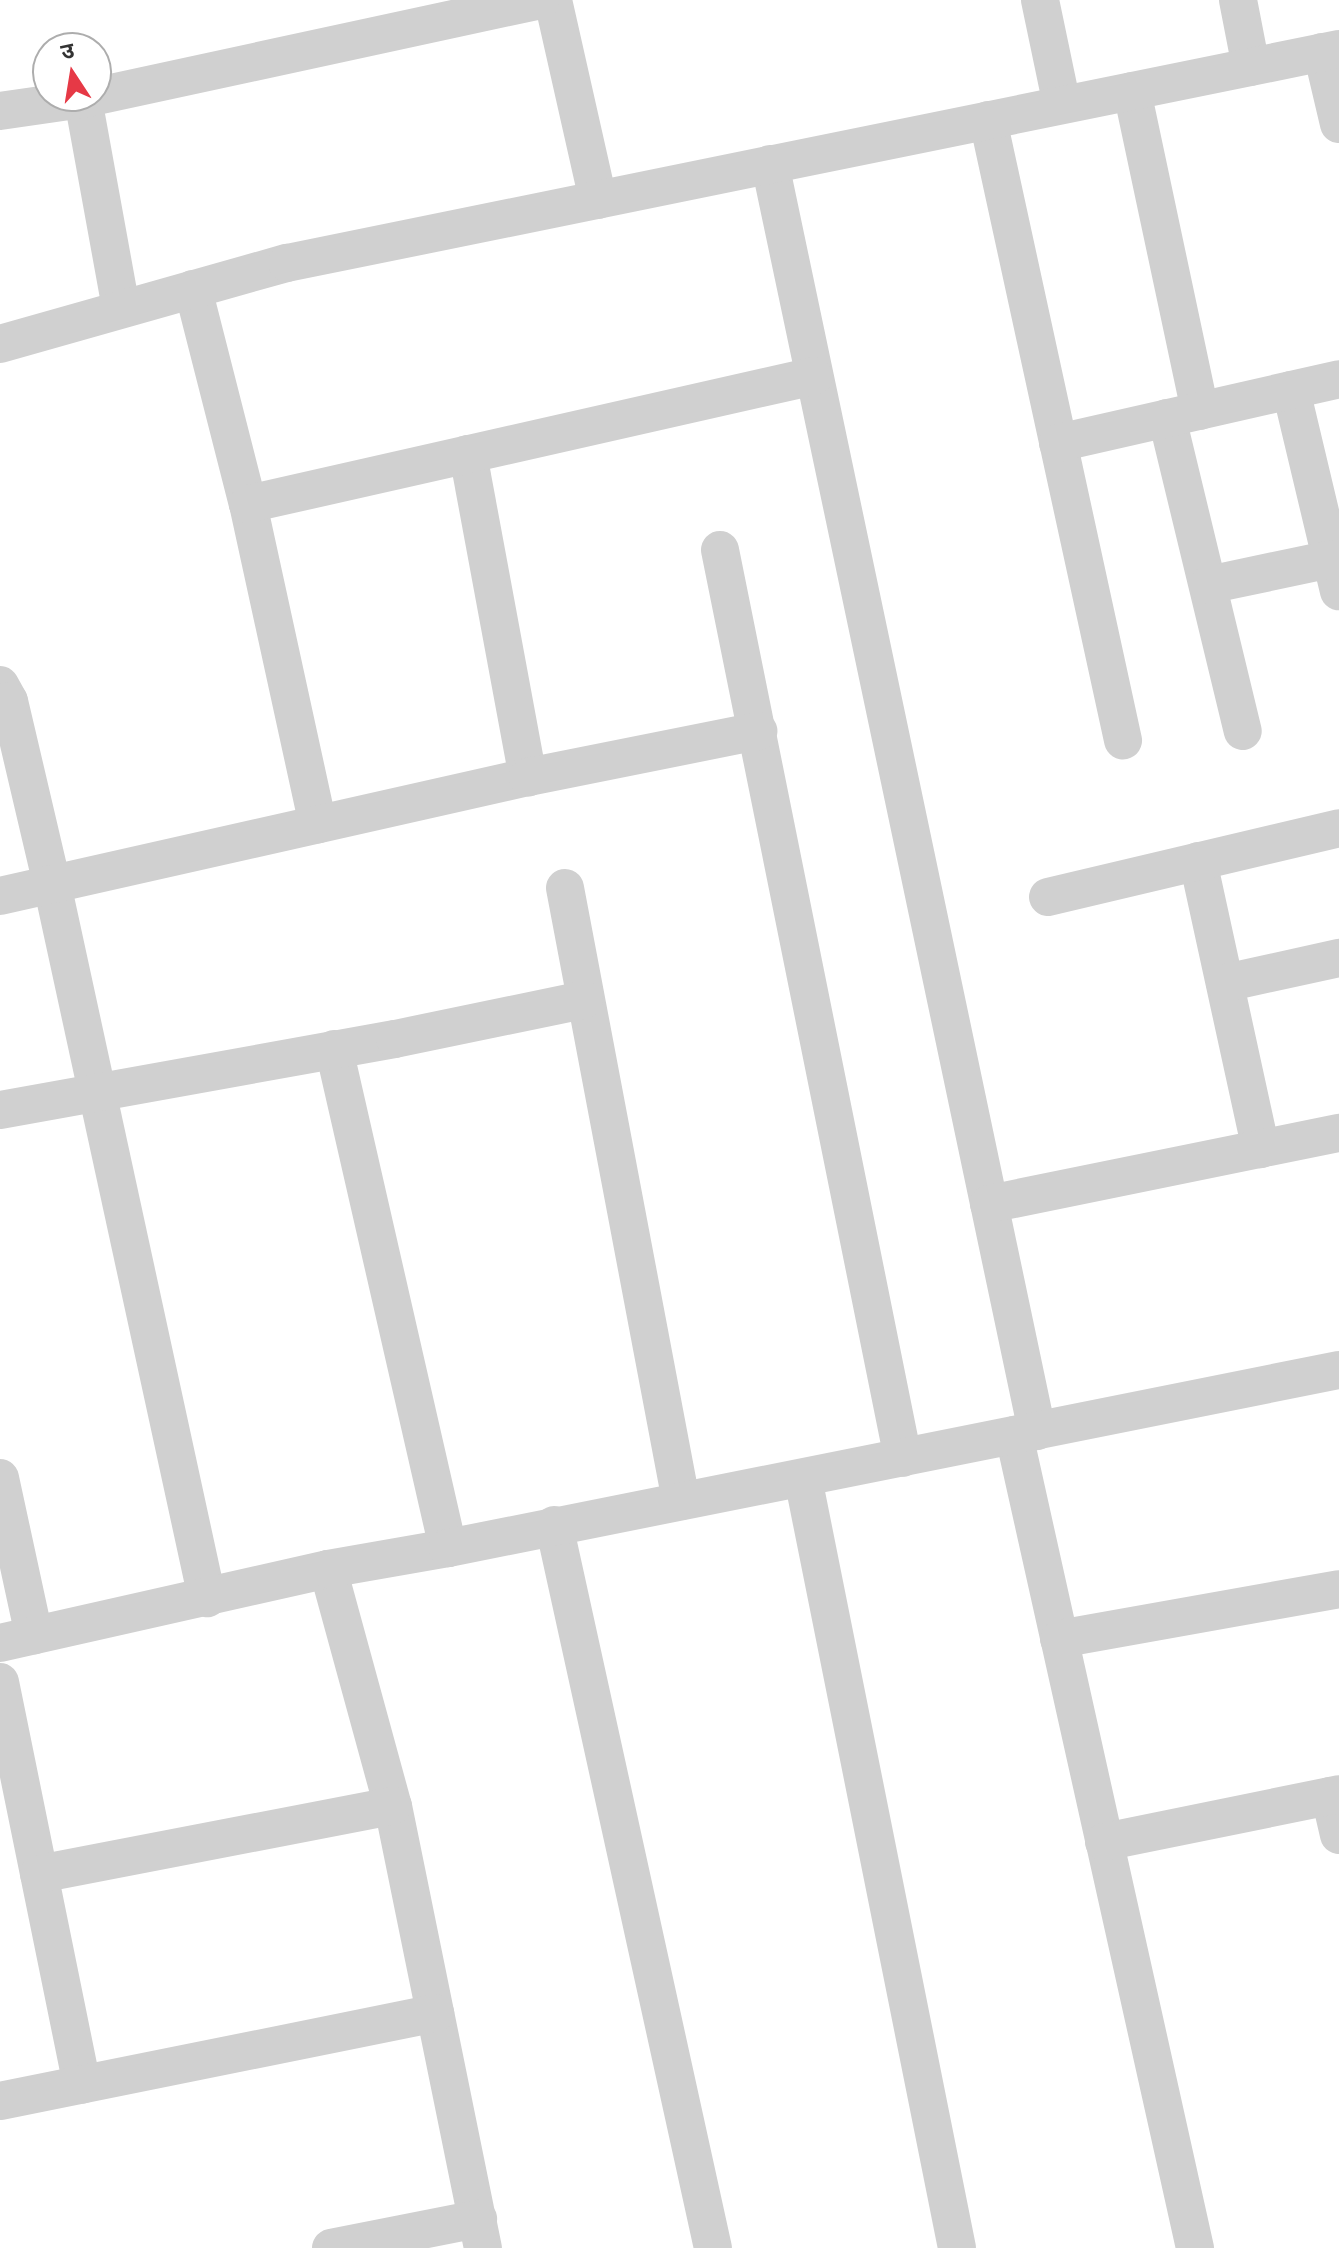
<!DOCTYPE html>
<meta charset="utf-8">
<style>
body{margin:0}
#map{position:relative;width:1339px;height:2248px;overflow:hidden;background:#fff;font-family:Jost,"Noto Sans Devanagari",sans-serif}
div>[style]{position:absolute}
.street>*{height:38px;margin:-19px;padding:0 19px;transform-origin:19px;border-radius:19px;background:#d0d0d0}
span{translate:-50% -50%;white-space:nowrap;text-align:center;line-height:1.15;-webkit-text-stroke:8px #fff;paint-order:stroke}
.north{position:absolute;left:32px;top:32px;width:80px;height:80px;box-sizing:border-box;background:#fff;border:2px solid #adadad;border-radius:50%;rotate:348deg;font-size:22px;font-weight:700;line-height:32px;text-align:center;color:#333}
.north::after{content:'';display:block;margin:auto;width:28px;height:36px;background:#e63946;clip-path:polygon(50% 0,100% 100%,50% 72%,0 100%)}
</style>
<div id="map">
<div class="street">
<i style="left:553px;top:0;width:205px;rotate:77.3deg"></i>
<i style="left:1040px;top:0;width:107px;rotate:78.2deg"></i>
<i style="left:1238px;top:0;width:68px;rotate:79deg"></i>
<i style="left:1322px;top:52px;width:74px;rotate:76.7deg"></i>
<i style="left:1132px;top:91px;width:327px;rotate:78deg"></i>
<i style="left:83px;top:99px;width:212px;rotate:79.7deg"></i>
<i style="left:0;top:111px;width:84px;rotate:-8.2deg"></i>
<i style="left:83px;top:99px;width:468px;rotate:-12.2deg"></i>
<i style="left:988px;top:120px;width:635px;rotate:77.72deg"></i>
<i style="left:770px;top:164px;width:1295px;rotate:78.1deg"></i>
<i style="left:193px;top:289px;width:222px;rotate:75.7deg"></i>
<i style="left:248px;top:504px;width:328px;rotate:77.7deg"></i>
<i style="left:0;top:344px;width:298px;rotate:-15.8deg"></i>
<i style="left:287px;top:263px;width:1074px;rotate:-11.5deg"></i>
<i style="left:1291px;top:390px;width:207px;rotate:76.6deg"></i>
<i style="left:1167px;top:418px;width:322px;rotate:76.4deg"></i>
<i style="left:1058px;top:443px;width:288px;rotate:-12.8deg"></i>
<i style="left:468px;top:454px;width:329px;rotate:79.5deg"></i>
<i style="left:248px;top:504px;width:580px;rotate:-12.74deg"></i>
<i style="left:720px;top:550px;width:926px;rotate:78.61deg"></i>
<i style="left:1208px;top:585px;width:126px;rotate:-11.9deg"></i>
<i style="left:0;top:685px;width:18px;rotate:61deg"></i>
<i style="left:9px;top:701px;width:188px;rotate:76.8deg"></i>
<i style="left:52px;top:884px;width:731px;rotate:77.75deg"></i>
<i style="left:1198px;top:861px;width:295px;rotate:77.7deg"></i>
<i style="left:565px;top:888px;width:624px;rotate:79.28deg"></i>
<i style="left:0;top:896px;width:541px;rotate:-12.7deg"></i>
<i style="left:528px;top:777px;width:235px;rotate:-11.3deg"></i>
<i style="left:1048px;top:897px;width:299px;rotate:-13.3deg"></i>
<i style="left:1225px;top:983px;width:117px;rotate:-12.4deg"></i>
<i style="left:334px;top:1049px;width:512px;rotate:77.13deg"></i>
<i style="left:0;top:1110px;width:401px;rotate:-10.2deg"></i>
<i style="left:395px;top:1039px;width:193px;rotate:-11.7deg"></i>
<i style="left:989px;top:1204px;width:357px;rotate:-11.5deg"></i>
<i style="left:1014px;top:1435px;width:833px;rotate:77.45deg"></i>
<i style="left:0;top:1478px;width:161px;rotate:77.8deg"></i>
<i style="left:803px;top:1478px;width:785px;rotate:78.69deg"></i>
<i style="left:554px;top:1525px;width:740px;rotate:77.6deg"></i>
<i style="left:328px;top:1569px;width:246px;rotate:74.7deg"></i>
<i style="left:393px;top:1806px;width:451px;rotate:78.5deg"></i>
<i style="left:1059px;top:1639px;width:284px;rotate:-10.1deg"></i>
<i style="left:0;top:1643px;width:336px;rotate:-12.7deg"></i>
<i style="left:328px;top:1569px;width:122px;rotate:-9.9deg"></i>
<i style="left:448px;top:1548px;width:909px;rotate:-11.3deg"></i>
<i style="left:0;top:1682px;width:411px;rotate:78.5deg"></i>
<i style="left:1330px;top:1796px;width:40px;rotate:77deg"></i>
<i style="left:1104px;top:1842px;width:240px;rotate:-11.5deg"></i>
<i style="left:39px;top:1874px;width:360px;rotate:-10.9deg"></i>
<i style="left:0;top:2101px;width:444px;rotate:-11.4deg"></i>
<i style="left:331px;top:2248px;width:150px;rotate:-11.2deg"></i>
</div>
<div class="north">उ</div>
</div>
